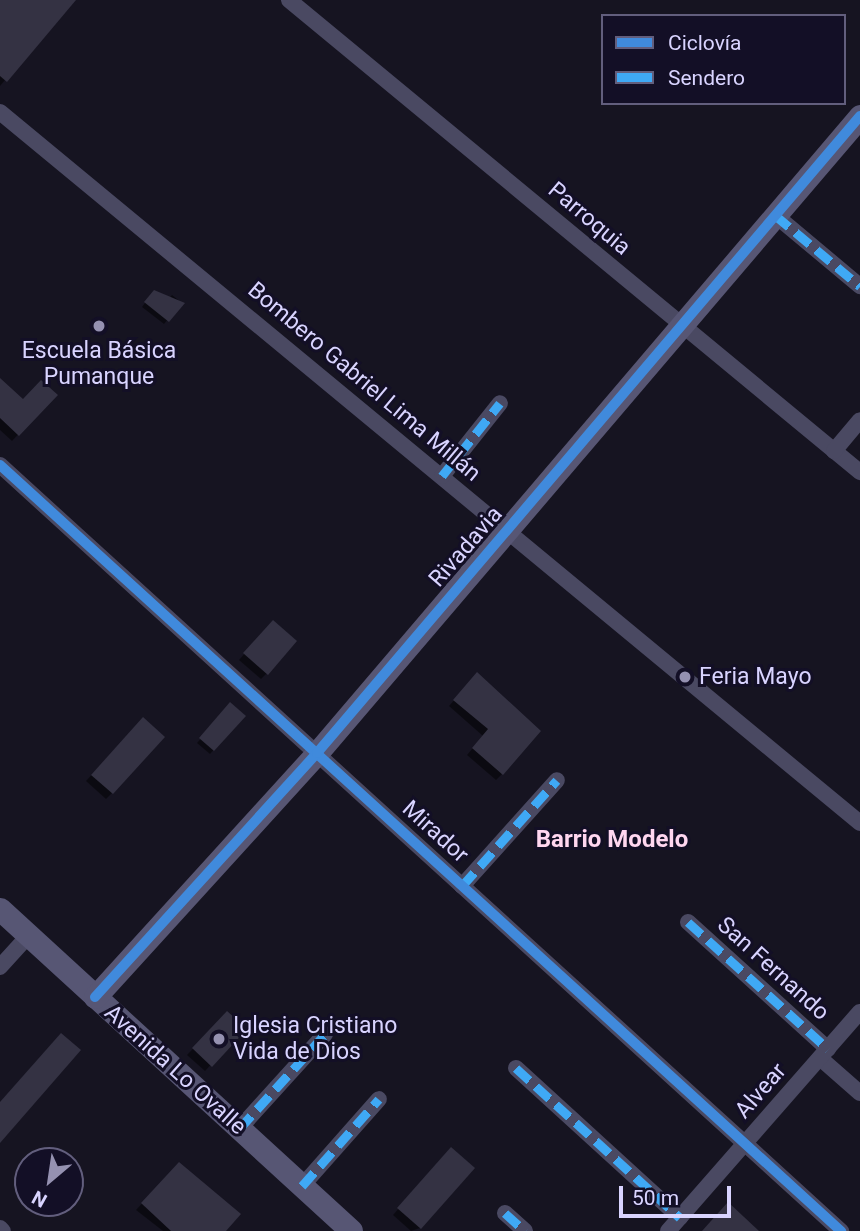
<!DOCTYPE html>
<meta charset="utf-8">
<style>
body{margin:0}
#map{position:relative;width:860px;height:1231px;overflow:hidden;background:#161421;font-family:Roboto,sans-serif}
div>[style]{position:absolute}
.shadow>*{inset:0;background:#0007}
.building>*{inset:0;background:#343243}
.street>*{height:16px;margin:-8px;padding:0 8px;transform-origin:8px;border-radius:8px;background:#4a4962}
.secondary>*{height:23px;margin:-11.5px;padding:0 11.5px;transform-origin:11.5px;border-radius:11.5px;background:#575674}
.quiet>*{height:9px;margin-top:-4.5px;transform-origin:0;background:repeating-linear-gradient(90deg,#3fa9f5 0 18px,transparent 0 27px)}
.cycleway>*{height:10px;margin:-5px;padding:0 5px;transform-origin:5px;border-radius:5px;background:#408adc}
.dots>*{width:19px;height:19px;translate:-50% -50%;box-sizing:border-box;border:4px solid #130f26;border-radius:50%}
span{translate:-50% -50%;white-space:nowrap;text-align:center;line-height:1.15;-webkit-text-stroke:6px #130f26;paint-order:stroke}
.street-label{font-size:23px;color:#d9d4ff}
.poi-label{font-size:23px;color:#d9d4ff}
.left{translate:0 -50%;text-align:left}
.neighbourhood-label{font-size:24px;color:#ffd6f0;font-weight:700}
.legend{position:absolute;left:601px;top:14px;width:245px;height:91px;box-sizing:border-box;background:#130f26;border:2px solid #625e7d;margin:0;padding:9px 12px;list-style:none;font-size:21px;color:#d9d4ff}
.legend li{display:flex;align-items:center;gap:14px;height:35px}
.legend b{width:35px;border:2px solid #625e7d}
.north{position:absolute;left:14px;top:1147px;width:70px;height:70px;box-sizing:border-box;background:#130f26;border:2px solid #625e7d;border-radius:50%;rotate:209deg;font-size:19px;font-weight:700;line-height:28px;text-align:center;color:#d9d4ff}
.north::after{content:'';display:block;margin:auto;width:24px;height:32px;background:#9591b1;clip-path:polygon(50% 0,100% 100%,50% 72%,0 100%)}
.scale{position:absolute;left:619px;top:1186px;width:112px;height:32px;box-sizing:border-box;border:4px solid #d9d4ff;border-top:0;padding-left:9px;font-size:21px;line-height:24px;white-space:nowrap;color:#d9d4ff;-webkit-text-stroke:5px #130f26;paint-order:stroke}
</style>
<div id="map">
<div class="shadow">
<i style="clip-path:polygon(0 0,72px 0,0 86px)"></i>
<i style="clip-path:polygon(172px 295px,182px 303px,164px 324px,142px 307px,150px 296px,166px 302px)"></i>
<i style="clip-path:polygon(0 380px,23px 401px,55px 395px,12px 441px,0 430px)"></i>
<i style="clip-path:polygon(267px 628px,267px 673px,261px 679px,239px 660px)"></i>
<i style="clip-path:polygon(477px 674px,502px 774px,496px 780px,467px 755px,483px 736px,449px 706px)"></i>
<i style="clip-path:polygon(230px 705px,243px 716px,210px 754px,197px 743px)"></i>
<i style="clip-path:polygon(137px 725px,112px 793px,106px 799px,86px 781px)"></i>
<i style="clip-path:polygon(227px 1013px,244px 1029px,205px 1071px,187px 1055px)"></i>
<i style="clip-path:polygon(445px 1155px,420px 1228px,411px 1231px,393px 1215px)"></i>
<i style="clip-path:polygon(173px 1170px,224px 1231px,163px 1231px,136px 1210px)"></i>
</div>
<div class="building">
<i style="clip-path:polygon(0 0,76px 0,7px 82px,0 76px)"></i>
<i style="clip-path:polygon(154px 290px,185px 303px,169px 322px,144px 302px)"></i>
<i style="clip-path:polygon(0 378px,23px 399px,41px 380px,58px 395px,19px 436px,0 418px)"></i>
<i style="clip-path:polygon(273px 620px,297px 641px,268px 675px,243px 653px)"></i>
<i style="clip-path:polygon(477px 672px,541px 731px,503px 775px,472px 748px,488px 729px,453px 700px)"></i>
<i style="clip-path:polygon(230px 702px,246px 716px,214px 751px,199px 738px)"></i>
<i style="clip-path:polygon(143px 717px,165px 737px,113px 794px,91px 775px)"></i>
<i style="clip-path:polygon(227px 1011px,247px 1029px,212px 1067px,192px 1048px)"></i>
<i style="clip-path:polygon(61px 1033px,81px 1050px,0 1143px,0 1102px)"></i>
<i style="clip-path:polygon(451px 1147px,475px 1168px,421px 1229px,397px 1208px)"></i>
<i style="clip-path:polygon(179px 1162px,241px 1214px,226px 1231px,171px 1231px,141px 1203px)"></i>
<i style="clip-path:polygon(728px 1202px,759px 1231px,702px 1231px)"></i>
</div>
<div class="street">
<i style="left:289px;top:0;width:741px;rotate:39.58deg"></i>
<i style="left:0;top:112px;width:1116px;rotate:39.58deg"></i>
<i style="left:775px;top:215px;width:111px;rotate:39.9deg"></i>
<i style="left:834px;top:451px;width:40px;rotate:-50deg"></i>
<i style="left:0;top:465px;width:1138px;rotate:42.33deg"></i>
<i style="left:442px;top:476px;width:93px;rotate:-51.5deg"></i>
<i style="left:462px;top:886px;width:142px;rotate:-48.1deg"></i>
<i style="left:688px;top:922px;width:189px;rotate:42.2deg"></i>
<i style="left:0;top:967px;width:43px;rotate:-47.8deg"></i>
<i style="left:820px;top:1058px;width:53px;rotate:41.2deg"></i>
<i style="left:516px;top:1068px;width:222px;rotate:42.4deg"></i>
<i style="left:239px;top:1129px;width:128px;rotate:-47.8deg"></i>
<i style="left:302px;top:1186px;width:116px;rotate:-48.5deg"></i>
<i style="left:505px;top:1213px;width:27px;rotate:42deg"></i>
<i style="left:0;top:1228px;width:4px;rotate:45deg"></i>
<i style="left:668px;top:1231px;width:291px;rotate:-48.8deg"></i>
</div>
<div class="secondary">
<i style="left:0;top:909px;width:476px;rotate:42.5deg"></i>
<i style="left:95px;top:997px;width:330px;rotate:-47.7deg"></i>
<i style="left:317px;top:753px;width:837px;rotate:-49.55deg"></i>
</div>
<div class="quiet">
<i style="left:775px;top:215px;width:111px;rotate:39.9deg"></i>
<i style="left:442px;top:476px;width:93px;rotate:-51.5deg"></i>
<i style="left:462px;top:886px;width:142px;rotate:-48.1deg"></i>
<i style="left:688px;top:922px;width:189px;rotate:42.2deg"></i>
<i style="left:516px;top:1068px;width:222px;rotate:42.4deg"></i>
<i style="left:239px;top:1129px;width:128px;rotate:-47.8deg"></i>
<i style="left:302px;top:1186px;width:116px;rotate:-48.5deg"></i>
<i style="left:505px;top:1213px;width:27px;rotate:42deg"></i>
</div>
<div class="cycleway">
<i style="left:0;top:465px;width:1138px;rotate:42.33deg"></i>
<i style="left:95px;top:997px;width:330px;rotate:-47.7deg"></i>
<i style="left:317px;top:753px;width:837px;rotate:-49.55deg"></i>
</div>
<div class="dots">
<i style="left:99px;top:326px;background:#9591b1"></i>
<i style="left:685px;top:677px;background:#9591b1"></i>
<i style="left:219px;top:1039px;background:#9591b1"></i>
</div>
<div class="street-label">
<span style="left:589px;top:219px;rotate:40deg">Parroquia</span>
<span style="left:364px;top:382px;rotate:40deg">Bombero Gabriel Lima Millán</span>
<span style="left:466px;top:547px;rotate:-49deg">Rivadavia</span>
<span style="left:435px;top:832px;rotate:42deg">Mirador</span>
<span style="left:773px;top:969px;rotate:42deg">San Fernando</span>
<span style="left:175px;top:1070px;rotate:42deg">Avenida Lo Ovalle</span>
<span style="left:761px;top:1091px;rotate:-49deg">Alvear</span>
</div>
<div class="poi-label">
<span style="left:99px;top:364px">Escuela Básica<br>Pumanque</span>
<span class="left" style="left:699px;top:677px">Feria Mayo</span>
<span class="left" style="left:233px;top:1039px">Iglesia Cristiano<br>Vida de Dios</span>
</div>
<div class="neighbourhood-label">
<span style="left:612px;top:840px">Barrio Modelo</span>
</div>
<ul class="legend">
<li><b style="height:9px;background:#408adc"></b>Ciclovía</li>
<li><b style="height:9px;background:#3fa9f5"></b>Sendero</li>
</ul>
<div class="north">N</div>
<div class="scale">50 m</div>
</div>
